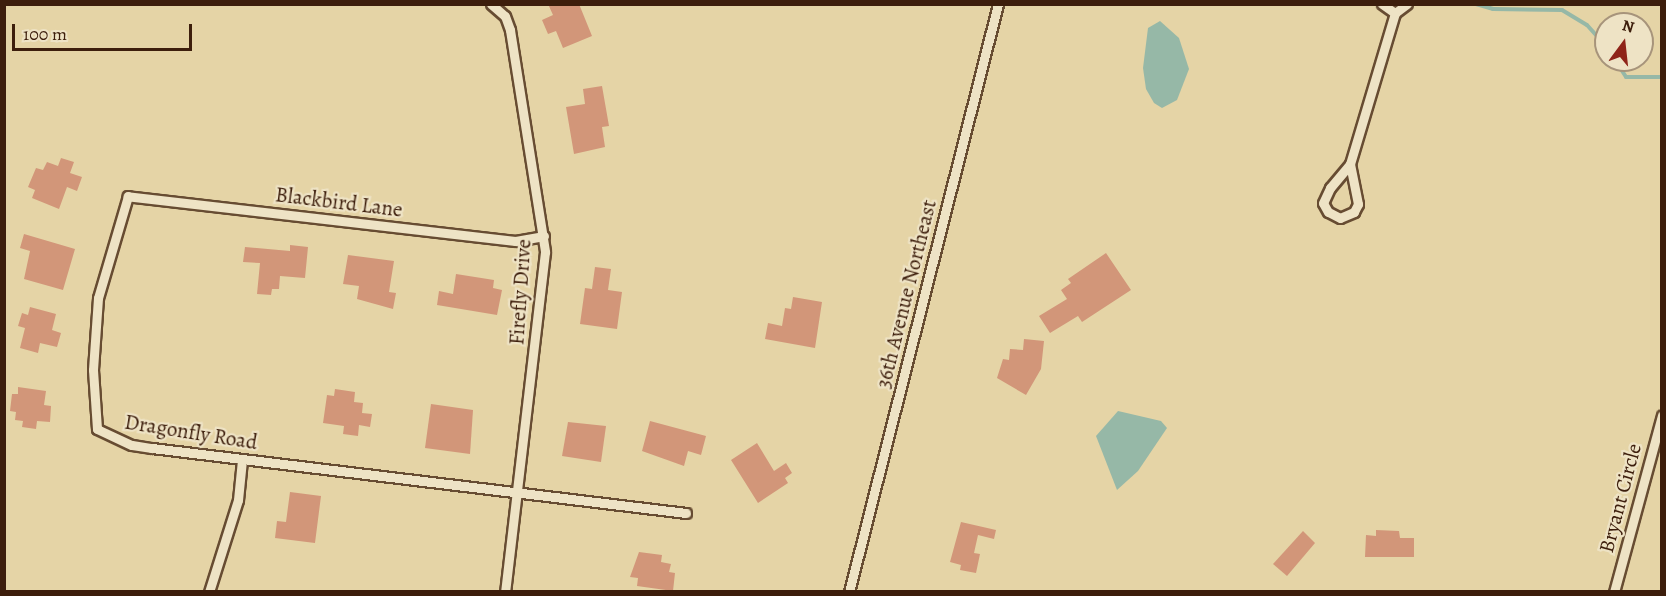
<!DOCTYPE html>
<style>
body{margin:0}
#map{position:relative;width:1666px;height:596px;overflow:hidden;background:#e5d4a6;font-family:Alegreya,serif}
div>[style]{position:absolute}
.water>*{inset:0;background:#96b8a7}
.stream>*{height:4px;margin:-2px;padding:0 2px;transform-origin:2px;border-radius:2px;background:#96b8a7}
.building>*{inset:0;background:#d29679}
.roads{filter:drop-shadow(2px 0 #674c32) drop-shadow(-2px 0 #674c32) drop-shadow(0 2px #674c32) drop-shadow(0 -2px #674c32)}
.street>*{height:9px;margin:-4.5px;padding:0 4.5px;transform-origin:4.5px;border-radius:4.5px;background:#eee3c5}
span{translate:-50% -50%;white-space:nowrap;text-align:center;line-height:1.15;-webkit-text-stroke:4.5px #eee3c5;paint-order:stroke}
.street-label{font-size:21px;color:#3d1e0c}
.frame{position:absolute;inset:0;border:6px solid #3d1e0c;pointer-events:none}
.north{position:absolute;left:1594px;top:12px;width:60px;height:60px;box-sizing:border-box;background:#eee3c5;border:2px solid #a7947b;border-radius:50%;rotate:15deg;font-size:16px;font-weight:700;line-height:24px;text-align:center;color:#3d1e0c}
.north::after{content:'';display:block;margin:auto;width:21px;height:27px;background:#8f2418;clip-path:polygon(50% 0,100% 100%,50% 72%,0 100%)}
.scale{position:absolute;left:12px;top:24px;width:180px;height:27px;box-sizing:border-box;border:3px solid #3d1e0c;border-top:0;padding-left:8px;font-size:18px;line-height:21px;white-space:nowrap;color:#3d1e0c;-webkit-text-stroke:4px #eee3c5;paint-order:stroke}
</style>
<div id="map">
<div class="water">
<i style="clip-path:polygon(1160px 21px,1179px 38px,1189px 69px,1177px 100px,1162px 108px,1154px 103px,1146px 89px,1143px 68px,1148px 28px)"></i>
<i style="clip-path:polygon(1118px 411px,1161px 421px,1167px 428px,1138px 471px,1117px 490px,1096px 436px)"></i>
</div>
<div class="stream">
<i style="left:1476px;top:4px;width:18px;rotate:16deg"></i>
<i style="left:1493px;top:9px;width:69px;rotate:0.8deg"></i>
<i style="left:1562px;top:10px;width:29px;rotate:31deg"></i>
<i style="left:1587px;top:25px;width:28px;rotate:48deg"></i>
<i style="left:1615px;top:60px;width:20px;rotate:57deg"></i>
<i style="left:1626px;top:77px;width:36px"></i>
</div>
<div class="building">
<i style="clip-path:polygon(548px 4px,579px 4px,592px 36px,563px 48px,556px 31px,548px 34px,542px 20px,553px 15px)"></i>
<i style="clip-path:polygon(602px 86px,609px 126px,602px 127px,605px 147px,574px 154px,566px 107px,585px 104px,583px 89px)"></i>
<i style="clip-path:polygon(61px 158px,74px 162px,70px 173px,82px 177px,77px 191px,67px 187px,59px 209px,32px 198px,35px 190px,28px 187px,36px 168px,43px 170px,47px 162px,58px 166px)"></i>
<i style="clip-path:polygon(24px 234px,75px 249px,63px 290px,24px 279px,30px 251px,20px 248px)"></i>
<i style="clip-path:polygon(290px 245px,308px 247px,305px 278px,280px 276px,279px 289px,272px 289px,271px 295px,257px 294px,260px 263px,243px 262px,245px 247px,290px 251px)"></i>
<i style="clip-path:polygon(1106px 253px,1131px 290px,1082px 322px,1078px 316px,1050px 333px,1039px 316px,1067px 299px,1061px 290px,1071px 283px,1068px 279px)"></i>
<i style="clip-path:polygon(348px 255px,394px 261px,389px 292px,396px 293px,393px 309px,357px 299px,359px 286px,343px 284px)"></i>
<i style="clip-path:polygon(595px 267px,611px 269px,608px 290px,622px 292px,617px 329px,580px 324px,585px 288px,592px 289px)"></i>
<i style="clip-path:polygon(456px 274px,494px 280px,493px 288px,502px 290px,497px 315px,437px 305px,439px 291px,453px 294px)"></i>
<i style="clip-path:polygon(793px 297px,822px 302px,815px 348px,765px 339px,768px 323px,782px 326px,785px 308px,791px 309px)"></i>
<i style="clip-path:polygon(30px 307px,56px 314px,52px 330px,61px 333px,57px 347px,40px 343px,38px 353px,20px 348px,25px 328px,18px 326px,22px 313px,28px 315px)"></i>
<i style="clip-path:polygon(1024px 339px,1044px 341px,1041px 369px,1026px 395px,997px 378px,1003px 359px,1009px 360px,1010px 349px,1023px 350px)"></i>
<i style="clip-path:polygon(18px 387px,46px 391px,44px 405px,51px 406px,50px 422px,37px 421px,36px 429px,22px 427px,23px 421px,15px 420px,16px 412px,10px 411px,12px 394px,18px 394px)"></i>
<i style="clip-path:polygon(335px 389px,355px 392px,354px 402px,363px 403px,362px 413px,372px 414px,370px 427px,359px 425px,358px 436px,343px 434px,344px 426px,323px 423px,327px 395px,334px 396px)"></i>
<i style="clip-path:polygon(431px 404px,473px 410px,470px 454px,425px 448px)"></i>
<i style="clip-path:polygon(650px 421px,706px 436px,701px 455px,688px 451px,684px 466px,642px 451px)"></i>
<i style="clip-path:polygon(568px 422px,606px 426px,601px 462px,562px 456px)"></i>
<i style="clip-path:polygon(757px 443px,774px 471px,786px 463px,792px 473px,785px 478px,788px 483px,758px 503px,731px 460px)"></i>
<i style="clip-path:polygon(290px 492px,321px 496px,315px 543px,275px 538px,277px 521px,286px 522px)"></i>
<i style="clip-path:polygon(961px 522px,996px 530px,994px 539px,978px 535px,974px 553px,980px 554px,976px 573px,960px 570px,961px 565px,950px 562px)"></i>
<i style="clip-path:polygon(1376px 530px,1399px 531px,1400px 538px,1414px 538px,1414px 557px,1365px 557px,1366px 535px,1376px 536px)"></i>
<i style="clip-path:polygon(1303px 531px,1315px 543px,1287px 576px,1273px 564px)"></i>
<i style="clip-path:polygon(639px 552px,662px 555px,661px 562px,671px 564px,669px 572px,675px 573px,673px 591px,637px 586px,638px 578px,630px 577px)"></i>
</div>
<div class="roads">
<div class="street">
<i style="left:491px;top:4px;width:18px;rotate:41deg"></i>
<i style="left:505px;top:16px;width:15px;rotate:70deg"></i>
<i style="left:510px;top:30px;width:225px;rotate:81deg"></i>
<i style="left:545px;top:252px;width:342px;rotate:96.7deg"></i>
<i style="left:1382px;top:4px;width:16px;rotate:35deg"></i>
<i style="left:1350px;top:164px;width:41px;rotate:78.7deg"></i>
<i style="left:1358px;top:204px;width:9px;rotate:117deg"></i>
<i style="left:1354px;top:212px;width:15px;rotate:157deg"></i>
<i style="left:1340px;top:218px;width:13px;rotate:-153deg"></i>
<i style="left:1328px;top:212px;width:10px;rotate:-119deg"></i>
<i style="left:1323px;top:203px;width:17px;rotate:-65deg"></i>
<i style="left:1330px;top:188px;width:31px;rotate:-50deg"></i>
<i style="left:1350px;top:164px;width:158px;rotate:-73.4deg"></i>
<i style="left:1395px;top:13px;width:15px;rotate:-37deg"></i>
<i style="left:544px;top:236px;width:29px;rotate:170deg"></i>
<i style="left:515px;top:241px;width:390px;rotate:-173.4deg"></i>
<i style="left:128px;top:196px;width:106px;rotate:106.4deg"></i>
<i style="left:98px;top:298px;width:72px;rotate:94deg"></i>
<i style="left:93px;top:370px;width:59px;rotate:86.1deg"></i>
<i style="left:97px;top:429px;width:38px;rotate:25deg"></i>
<i style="left:132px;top:445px;width:20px;rotate:9deg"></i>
<i style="left:152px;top:448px;width:538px;rotate:6.94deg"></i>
<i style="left:209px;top:592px;width:96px;rotate:-72.5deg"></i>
<i style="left:238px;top:500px;width:40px;rotate:-84.3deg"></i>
<i style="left:849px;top:592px;width:607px;rotate:-75.78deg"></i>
<i style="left:1614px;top:592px;width:183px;rotate:-74.8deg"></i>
</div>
</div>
<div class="street-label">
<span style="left:339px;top:202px;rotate:7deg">Blackbird Lane</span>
<span style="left:520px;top:292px;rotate:-86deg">Firefly Drive</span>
<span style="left:906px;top:294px;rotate:-76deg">36th Avenue Northeast</span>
<span style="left:191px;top:432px;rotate:9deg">Dragonfly Road</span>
<span style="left:1620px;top:498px;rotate:-75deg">Bryant Circle</span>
</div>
<div class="frame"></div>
<div class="north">N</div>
<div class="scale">100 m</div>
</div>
